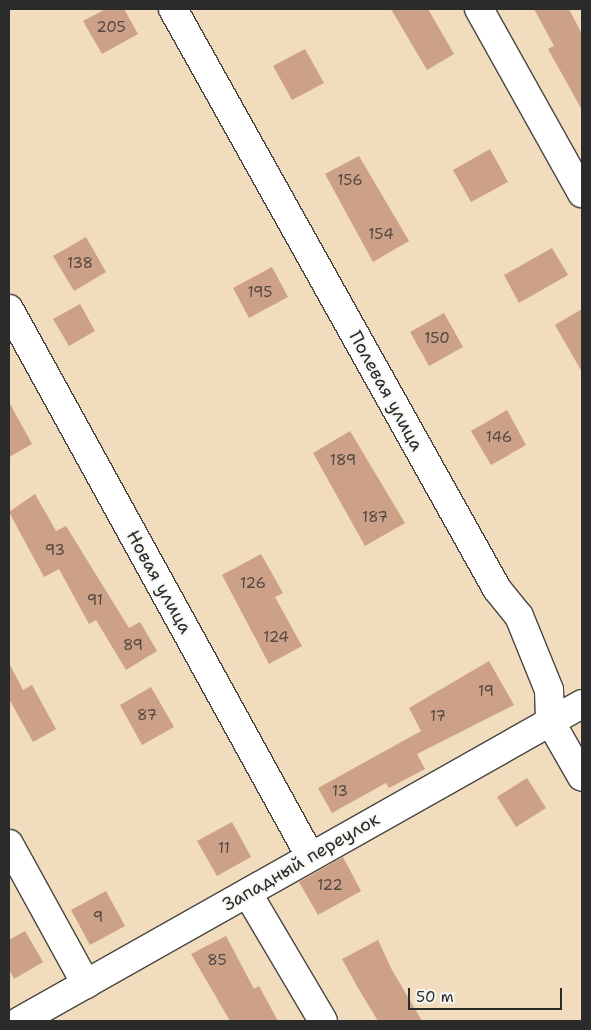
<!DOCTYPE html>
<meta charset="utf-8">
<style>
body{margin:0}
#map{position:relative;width:591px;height:1030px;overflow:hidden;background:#f1dcbd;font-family:"Shantell Sans",sans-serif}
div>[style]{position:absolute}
.building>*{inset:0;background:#cda188}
.roads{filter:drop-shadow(1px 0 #494641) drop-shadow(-1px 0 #494641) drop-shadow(0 1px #494641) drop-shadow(0 -1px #494641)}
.minor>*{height:28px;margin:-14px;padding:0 14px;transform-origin:14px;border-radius:14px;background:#fff}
span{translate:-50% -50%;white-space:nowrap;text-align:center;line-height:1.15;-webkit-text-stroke:4px #f6f6f2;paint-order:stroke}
.number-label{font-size:15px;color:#544842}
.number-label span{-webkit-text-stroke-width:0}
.street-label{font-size:18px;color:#2b2b2b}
.frame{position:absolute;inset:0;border:10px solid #2b2b2b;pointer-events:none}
.scale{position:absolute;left:408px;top:988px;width:154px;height:22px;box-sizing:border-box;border:2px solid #2b2b2b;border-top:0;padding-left:6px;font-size:15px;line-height:18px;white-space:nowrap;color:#2b2b2b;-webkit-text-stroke:4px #f6f6f2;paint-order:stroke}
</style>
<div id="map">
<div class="building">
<i style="clip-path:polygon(106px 9px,124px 9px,138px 34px,102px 54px,83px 21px)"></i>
<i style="clip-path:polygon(391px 9px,428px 9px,454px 54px,427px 70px)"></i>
<i style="clip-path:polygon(534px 9px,569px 9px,582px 34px,582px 110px,548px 49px,554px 46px)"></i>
<i style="clip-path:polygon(305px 49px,324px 83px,292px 100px,273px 66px)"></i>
<i style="clip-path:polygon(490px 149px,508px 182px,471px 202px,453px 170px)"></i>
<i style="clip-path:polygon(359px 156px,409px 241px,373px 262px,325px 174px)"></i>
<i style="clip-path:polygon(86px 237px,106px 272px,74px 291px,53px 256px)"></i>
<i style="clip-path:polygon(552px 248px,568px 275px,519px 303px,504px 275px)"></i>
<i style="clip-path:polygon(272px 267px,288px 297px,249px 318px,233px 288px)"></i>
<i style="clip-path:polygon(80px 304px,95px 331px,69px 346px,53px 319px)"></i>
<i style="clip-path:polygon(582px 309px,582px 372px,555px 325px)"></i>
<i style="clip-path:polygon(444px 313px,463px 347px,429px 366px,410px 332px)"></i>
<i style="clip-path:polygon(9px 402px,32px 444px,9px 457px)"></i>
<i style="clip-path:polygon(507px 410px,526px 445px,491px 465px,471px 431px)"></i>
<i style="clip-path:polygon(350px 431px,405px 523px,365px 546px,313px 453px)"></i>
<i style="clip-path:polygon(35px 494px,56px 531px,66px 526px,129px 628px,140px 622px,157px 651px,126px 670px,96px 620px,89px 624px,59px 569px,44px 577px,9px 512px)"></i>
<i style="clip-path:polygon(261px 554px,283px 593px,275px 597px,302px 646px,269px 664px,222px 575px)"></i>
<i style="clip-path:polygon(489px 661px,514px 705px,417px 754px,425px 769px,389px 788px,386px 783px,332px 813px,318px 788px,421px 731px,409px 708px)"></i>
<i style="clip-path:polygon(9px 663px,23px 690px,32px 685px,56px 729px,33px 742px,9px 699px)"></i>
<i style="clip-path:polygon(151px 687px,174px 727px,142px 745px,120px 705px)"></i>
<i style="clip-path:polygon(527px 778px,546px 808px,516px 827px,497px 797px)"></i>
<i style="clip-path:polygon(232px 822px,251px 857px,217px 876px,197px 841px)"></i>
<i style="clip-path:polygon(343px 857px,361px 891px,318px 915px,299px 882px)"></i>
<i style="clip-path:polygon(106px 891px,125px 926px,90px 945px,71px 910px)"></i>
<i style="clip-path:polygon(25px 931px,43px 962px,14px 979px,9px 969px,9px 940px)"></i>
<i style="clip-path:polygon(226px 936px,254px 989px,259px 986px,278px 1021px,230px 1021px,191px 954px)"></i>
<i style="clip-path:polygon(378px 940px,392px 970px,422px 1021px,378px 1021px,358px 988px,342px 959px)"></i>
</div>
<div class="roads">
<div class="minor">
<i style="left:173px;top:9px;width:664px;rotate:60.81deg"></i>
<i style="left:497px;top:589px;width:35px;rotate:51deg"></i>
<i style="left:519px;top:616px;width:80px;rotate:67.9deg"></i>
<i style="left:549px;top:690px;width:31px;rotate:88deg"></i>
<i style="left:550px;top:721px;width:64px;rotate:60.3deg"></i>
<i style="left:479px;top:9px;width:211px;rotate:60.8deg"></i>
<i style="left:9px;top:309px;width:624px;rotate:61.18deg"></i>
<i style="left:9px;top:844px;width:160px;rotate:61.2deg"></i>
<i style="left:248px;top:894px;width:147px;rotate:59.4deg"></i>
<i style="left:20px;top:1021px;width:645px;rotate:-29.43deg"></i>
</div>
</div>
<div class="number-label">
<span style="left:111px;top:28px">205</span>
<span style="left:350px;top:181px">156</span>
<span style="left:381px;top:235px">154</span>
<span style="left:80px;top:264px">138</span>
<span style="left:260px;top:293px">195</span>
<span style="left:437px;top:339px">150</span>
<span style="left:499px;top:438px">146</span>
<span style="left:343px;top:461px">189</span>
<span style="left:375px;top:518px">187</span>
<span style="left:55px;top:551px">93</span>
<span style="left:253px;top:584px">126</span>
<span style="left:95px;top:601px">91</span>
<span style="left:276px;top:638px">124</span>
<span style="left:133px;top:646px">89</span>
<span style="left:486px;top:692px">19</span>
<span style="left:147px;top:716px">87</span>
<span style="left:438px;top:717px">17</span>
<span style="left:340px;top:792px">13</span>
<span style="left:224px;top:849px">11</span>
<span style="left:330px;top:886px">122</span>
<span style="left:98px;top:918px">9</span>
<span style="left:217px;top:961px">85</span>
</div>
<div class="street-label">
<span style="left:386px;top:391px;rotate:61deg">Полевая улица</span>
<span style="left:159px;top:582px;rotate:61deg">Новая улица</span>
<span style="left:301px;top:862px;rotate:-30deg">Западный переулок</span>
</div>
<div class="frame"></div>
<div class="scale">50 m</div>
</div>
